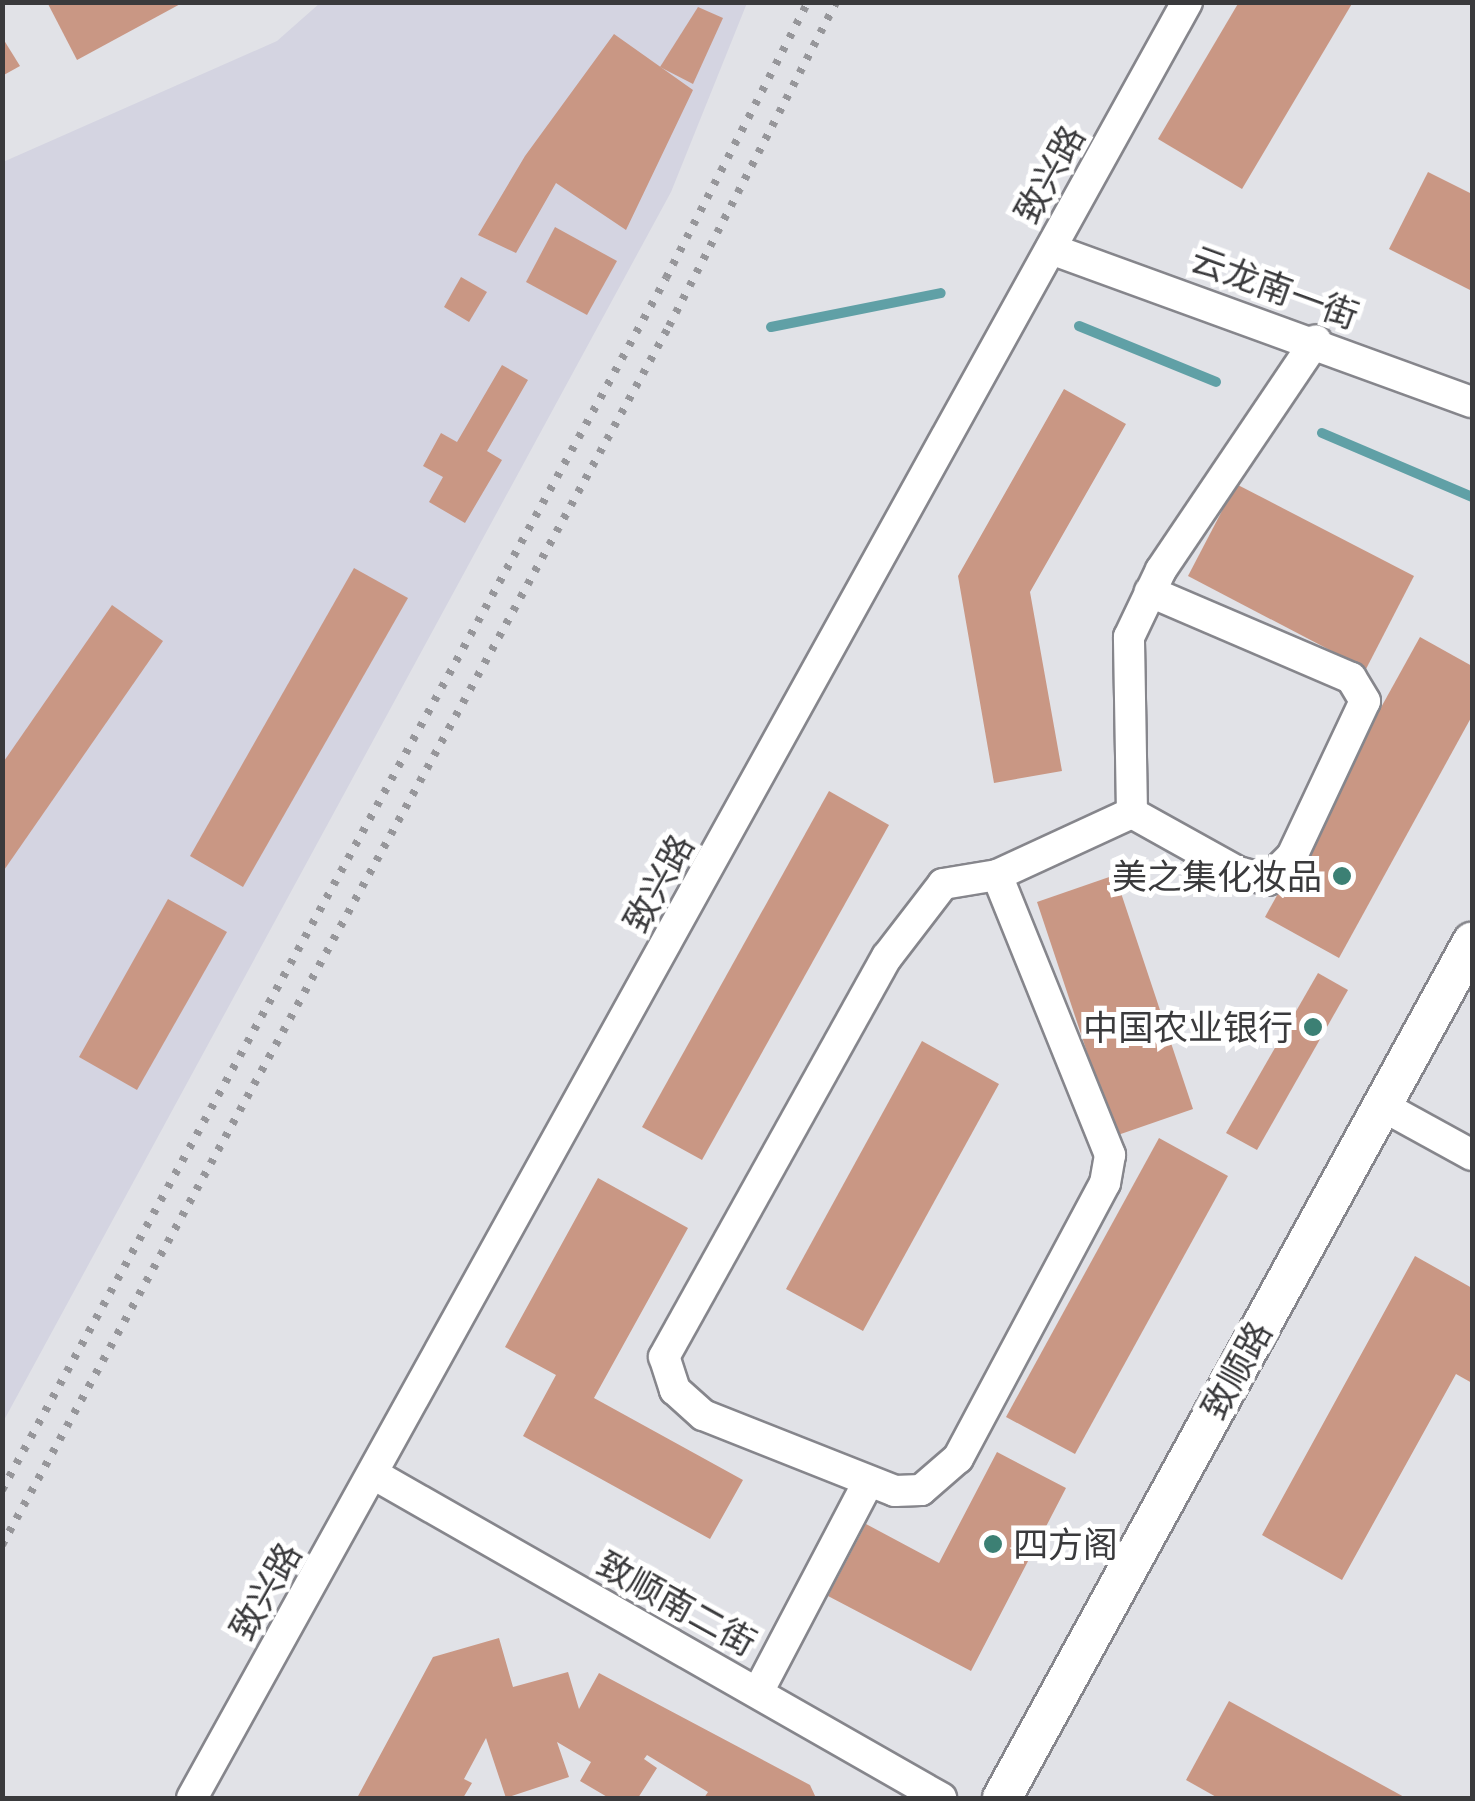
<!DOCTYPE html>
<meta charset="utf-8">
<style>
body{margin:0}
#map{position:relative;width:1475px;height:1801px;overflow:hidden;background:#e1e2e7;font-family:"Golos Text","Noto Sans SC",sans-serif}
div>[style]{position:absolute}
.built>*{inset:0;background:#d4d4e1}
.stream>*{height:10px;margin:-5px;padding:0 5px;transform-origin:5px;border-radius:5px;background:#60a0a6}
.building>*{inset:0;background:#c99784}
.roads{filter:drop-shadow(2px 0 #86868c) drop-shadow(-2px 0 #86868c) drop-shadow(0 2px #86868c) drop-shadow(0 -2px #86868c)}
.minor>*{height:30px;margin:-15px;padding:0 15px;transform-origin:15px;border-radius:15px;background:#fff}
.tertiary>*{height:38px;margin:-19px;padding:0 19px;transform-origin:19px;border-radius:19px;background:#fff}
.rail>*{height:8px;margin-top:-4px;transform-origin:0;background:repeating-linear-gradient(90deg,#96969a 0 5px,transparent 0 15px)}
.dots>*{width:28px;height:28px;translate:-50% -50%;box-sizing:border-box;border:5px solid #fff;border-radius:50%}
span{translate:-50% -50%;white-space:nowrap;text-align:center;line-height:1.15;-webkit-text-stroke:10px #fff;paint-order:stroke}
.street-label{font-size:35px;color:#3a3a3c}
.poi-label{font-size:35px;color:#3a3a3c}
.right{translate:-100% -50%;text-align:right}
.left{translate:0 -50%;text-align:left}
.frame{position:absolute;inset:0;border:5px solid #3a3a3c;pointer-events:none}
</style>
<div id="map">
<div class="built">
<i style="clip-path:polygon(320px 3px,747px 3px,671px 192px,3px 1422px,3px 162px,277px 41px)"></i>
</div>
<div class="stream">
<i style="left:1079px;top:326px;width:148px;rotate:22.2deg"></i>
<i style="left:771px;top:327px;width:173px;rotate:-11.3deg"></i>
<i style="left:1322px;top:433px;width:163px;rotate:23.1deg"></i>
</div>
<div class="building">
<i style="clip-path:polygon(47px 2px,184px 2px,77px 60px)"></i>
<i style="clip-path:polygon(1239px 2px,1353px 2px,1242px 189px,1158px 139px)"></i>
<i style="clip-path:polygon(698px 7px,723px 18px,693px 84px,660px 67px)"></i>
<i style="clip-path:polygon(614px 34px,693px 90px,626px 230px,556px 183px,516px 253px,478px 235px,525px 156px)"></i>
<i style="clip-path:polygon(2px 37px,20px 66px,2px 76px)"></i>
<i style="clip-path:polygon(1428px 172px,1472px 194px,1472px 291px,1389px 249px)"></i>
<i style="clip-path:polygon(555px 227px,617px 261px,587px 315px,526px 282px)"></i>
<i style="clip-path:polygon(461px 277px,487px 292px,469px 322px,444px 307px)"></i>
<i style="clip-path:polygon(502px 365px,528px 380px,487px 451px,502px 460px,465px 523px,429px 502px,443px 477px,423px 466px,441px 433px,457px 442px)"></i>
<i style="clip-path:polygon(1064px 389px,1126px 424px,1030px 592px,1062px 771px,994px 783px,958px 576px)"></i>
<i style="clip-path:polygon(1236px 484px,1414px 576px,1366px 669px,1188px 576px)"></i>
<i style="clip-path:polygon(354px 568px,408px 598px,243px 887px,190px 856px)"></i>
<i style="clip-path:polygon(112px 605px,163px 641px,2px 873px,2px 764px)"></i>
<i style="clip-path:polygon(1420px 637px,1472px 666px,1472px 716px,1339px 958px,1265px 917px)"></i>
<i style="clip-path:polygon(829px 791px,889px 825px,702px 1160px,642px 1127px)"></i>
<i style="clip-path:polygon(1115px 875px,1193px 1109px,1115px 1136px,1037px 902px)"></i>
<i style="clip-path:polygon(168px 899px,227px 932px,137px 1090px,79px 1057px)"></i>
<i style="clip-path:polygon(1318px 973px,1348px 990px,1257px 1150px,1226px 1133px)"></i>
<i style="clip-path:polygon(922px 1041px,999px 1084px,863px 1331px,786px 1289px)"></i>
<i style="clip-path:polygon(1159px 1138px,1228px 1176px,1075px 1454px,1006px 1417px)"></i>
<i style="clip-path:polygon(598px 1178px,688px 1228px,594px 1398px,743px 1480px,710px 1539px,523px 1436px,556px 1375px,505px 1347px)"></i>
<i style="clip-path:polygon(1415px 1256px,1472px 1288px,1472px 1383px,1456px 1374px,1342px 1580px,1262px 1535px)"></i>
<i style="clip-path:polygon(997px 1452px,1066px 1488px,971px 1671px,828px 1596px,866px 1524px,939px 1563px)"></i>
<i style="clip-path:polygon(499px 1638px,513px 1687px,568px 1672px,579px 1709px,599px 1673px,810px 1785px,816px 1798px,704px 1798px,708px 1792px,647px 1755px,644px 1759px,657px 1768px,638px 1798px,609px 1798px,580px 1781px,591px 1762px,557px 1742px,569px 1777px,506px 1798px,486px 1738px,464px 1779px,472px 1783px,463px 1798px,357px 1798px,433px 1657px)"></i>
<i style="clip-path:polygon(1229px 1701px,1406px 1798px,1218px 1798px,1186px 1780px)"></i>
</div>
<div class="roads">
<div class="minor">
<i style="left:1051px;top:249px;width:448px;rotate:20deg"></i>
<i style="left:1132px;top:813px;width:121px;rotate:29.1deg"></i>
<i style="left:1238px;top:872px;width:31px;rotate:15deg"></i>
<i style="left:1268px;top:880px;width:34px;rotate:-45deg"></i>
<i style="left:1292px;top:856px;width:171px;rotate:-64.8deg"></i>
<i style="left:1365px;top:701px;width:27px;rotate:-121deg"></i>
<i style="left:1351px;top:678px;width:219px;rotate:-156.8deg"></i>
<i style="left:997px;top:875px;width:302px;rotate:68deg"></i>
<i style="left:1110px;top:1155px;width:28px;rotate:100deg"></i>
<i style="left:1105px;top:1183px;width:312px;rotate:118.1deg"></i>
<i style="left:958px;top:1458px;width:49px;rotate:139.1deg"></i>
<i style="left:921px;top:1490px;width:26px;rotate:178deg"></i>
<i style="left:895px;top:1491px;width:206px;rotate:-158.4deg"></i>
<i style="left:703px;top:1415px;width:38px;rotate:-138deg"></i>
<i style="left:675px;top:1390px;width:35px;rotate:-108deg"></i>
<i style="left:664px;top:1357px;width:458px;rotate:-60.9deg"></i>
<i style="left:887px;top:957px;width:92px;rotate:-52.5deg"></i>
<i style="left:943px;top:884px;width:55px;rotate:-9.5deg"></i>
<i style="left:997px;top:875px;width:149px;rotate:-24.7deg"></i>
<i style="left:1132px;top:813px;width:176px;rotate:-91deg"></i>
<i style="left:1129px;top:637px;width:74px;rotate:-64.5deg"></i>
<i style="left:1161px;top:570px;width:277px;rotate:-56deg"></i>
<i style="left:1381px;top:1105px;width:104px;rotate:28.8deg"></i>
<i style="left:375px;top:1475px;width:652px;rotate:29.71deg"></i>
<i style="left:758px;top:1692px;width:238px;rotate:-62.3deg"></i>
<i style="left:192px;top:1798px;width:2053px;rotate:-61.01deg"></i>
</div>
<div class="tertiary">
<i style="left:1002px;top:1798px;width:977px;rotate:-61.23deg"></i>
</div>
</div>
<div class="rail">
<i style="left:2px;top:1490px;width:1382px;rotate:-61.28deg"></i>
<i style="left:666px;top:278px;width:310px;rotate:-62.8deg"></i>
<i style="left:2px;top:1545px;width:1390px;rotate:-61.31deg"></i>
<i style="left:669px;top:326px;width:365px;rotate:-62.7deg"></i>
</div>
<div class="dots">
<i style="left:1342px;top:876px;background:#3c8074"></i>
<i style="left:1313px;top:1027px;background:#3c8074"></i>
<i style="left:993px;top:1544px;background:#3c8074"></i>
</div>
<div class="street-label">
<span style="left:1049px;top:174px;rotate:-61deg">致兴路</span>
<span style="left:1275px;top:287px;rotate:20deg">云龙南一街</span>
<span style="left:658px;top:883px;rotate:-61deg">致兴路</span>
<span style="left:1236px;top:1370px;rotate:-61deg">致顺路</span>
<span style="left:265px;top:1591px;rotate:-60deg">致兴路</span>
<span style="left:677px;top:1603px;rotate:29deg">致顺南二街</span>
</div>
<div class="poi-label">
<span class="right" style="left:1322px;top:876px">美之集化妆品</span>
<span class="right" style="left:1293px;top:1027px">中国农业银行</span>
<span class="left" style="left:1013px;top:1544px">四方阁</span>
</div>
<div class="frame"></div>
</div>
